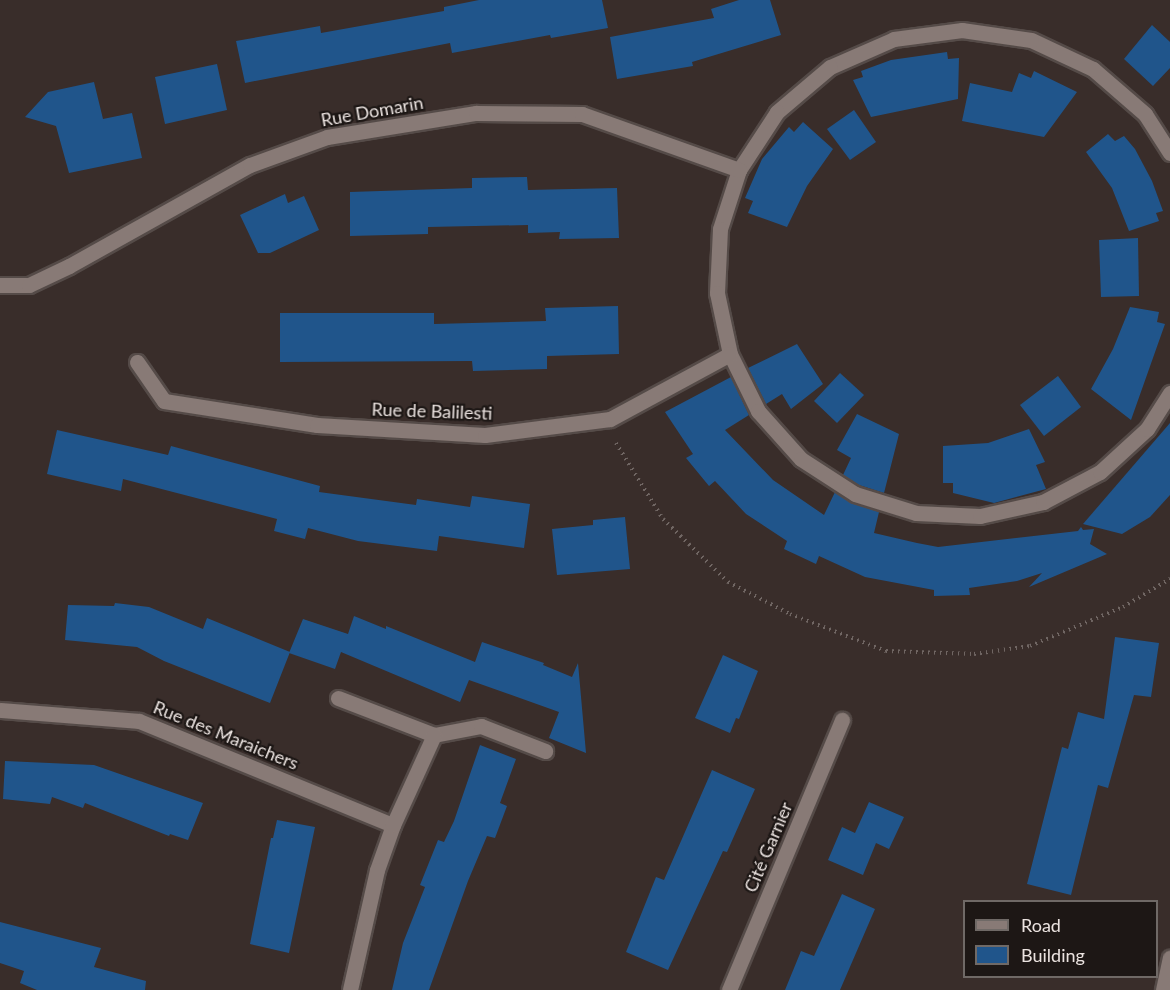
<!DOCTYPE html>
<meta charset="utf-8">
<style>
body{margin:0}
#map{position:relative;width:1170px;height:990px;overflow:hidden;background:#392d2a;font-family:Lato,sans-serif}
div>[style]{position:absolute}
.building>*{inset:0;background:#20558b}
.path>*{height:4px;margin-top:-2px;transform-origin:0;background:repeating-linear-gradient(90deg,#706663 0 1.5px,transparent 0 6px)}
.roads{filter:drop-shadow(2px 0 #554b48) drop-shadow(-2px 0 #554b48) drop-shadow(0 2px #554b48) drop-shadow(0 -2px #554b48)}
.minor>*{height:15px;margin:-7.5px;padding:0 7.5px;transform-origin:7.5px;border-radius:7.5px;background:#887a76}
span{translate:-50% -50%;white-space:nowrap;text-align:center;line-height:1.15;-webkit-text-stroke:4.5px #1d1715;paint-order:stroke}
.street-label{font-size:18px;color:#ebe3e0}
.legend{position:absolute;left:963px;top:900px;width:195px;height:78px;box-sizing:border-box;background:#1d1715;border:2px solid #6f6966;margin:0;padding:8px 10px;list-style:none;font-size:18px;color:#ebe3e0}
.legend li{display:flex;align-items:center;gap:12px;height:30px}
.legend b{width:30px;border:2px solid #6f6966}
</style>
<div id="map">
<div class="building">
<i style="clip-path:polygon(479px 0,602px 0,608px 28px,551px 38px,550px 35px,452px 53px,450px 43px,245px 83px,236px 41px,320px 26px,321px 33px,444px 11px,444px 7px)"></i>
<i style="clip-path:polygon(739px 0,770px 0,781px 35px,692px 62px,693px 66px,617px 79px,610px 37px,714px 18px,711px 9px)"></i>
<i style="clip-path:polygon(1152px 25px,1170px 42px,1170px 68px,1153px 86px,1124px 59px)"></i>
<i style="clip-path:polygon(947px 52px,948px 59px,959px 58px,958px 99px,871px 117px,853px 80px,863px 77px,861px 71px,891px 60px)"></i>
<i style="clip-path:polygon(217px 64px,227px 110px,165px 124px,155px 77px)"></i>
<i style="clip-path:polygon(1034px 71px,1077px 92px,1044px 137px,962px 121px,970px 83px,1012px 92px,1019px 73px,1031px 78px)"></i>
<i style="clip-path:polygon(94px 82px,103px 119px,132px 113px,142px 158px,69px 173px,56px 126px,25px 117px,48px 92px)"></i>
<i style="clip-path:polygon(854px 110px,876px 142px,850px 160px,827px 129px)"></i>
<i style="clip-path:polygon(803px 122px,833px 149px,807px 186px,787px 227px,748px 213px,753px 201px,745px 198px,762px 159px,789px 127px,794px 132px)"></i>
<i style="clip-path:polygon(1108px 134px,1115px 141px,1124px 136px,1135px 149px,1152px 181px,1163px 211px,1156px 213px,1159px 221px,1129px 231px,1112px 188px,1086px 152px)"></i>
<i style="clip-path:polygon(527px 177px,528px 190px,617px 188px,619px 238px,559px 239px,560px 232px,528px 233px,528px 225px,428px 227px,428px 234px,350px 236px,350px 192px,472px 188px,472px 178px)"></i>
<i style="clip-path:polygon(285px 194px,288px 203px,304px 196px,319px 230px,270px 253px,258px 253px,240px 215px)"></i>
<i style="clip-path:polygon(1138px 238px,1139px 296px,1101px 297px,1099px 240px)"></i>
<i style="clip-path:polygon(618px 306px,619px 354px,547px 356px,547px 369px,473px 371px,472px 361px,280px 362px,280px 313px,434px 313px,434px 324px,546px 321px,545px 308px)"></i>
<i style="clip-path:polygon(1130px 307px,1159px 312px,1157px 322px,1165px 324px,1131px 420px,1091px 389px,1113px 349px)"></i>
<i style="clip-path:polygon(797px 344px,823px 384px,791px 409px,782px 394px,766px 404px,748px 368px)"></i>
<i style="clip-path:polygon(840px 373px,864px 395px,837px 423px,814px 401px)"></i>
<i style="clip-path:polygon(1058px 376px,1081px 407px,1044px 436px,1020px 405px)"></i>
<i style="clip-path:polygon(731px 377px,749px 415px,725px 430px,773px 480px,824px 515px,835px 492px,852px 503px,879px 512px,874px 533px,917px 543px,938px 547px,1078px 531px,1081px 527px,1083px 530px,1094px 529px,1090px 544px,1107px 554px,1029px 587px,1042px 573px,1017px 581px,969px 588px,970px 595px,934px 596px,934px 590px,865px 577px,819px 556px,816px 564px,784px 549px,787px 541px,746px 514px,715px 481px,709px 486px,686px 458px,693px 454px,665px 412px)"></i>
<i style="clip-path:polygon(857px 414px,899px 434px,884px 493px,859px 485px,843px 475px,851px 458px,837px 450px)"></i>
<i style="clip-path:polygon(1170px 423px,1170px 495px,1150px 517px,1122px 534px,1083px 524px)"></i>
<i style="clip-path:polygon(1029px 429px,1045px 462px,1036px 465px,1046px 489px,994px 503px,953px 493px,953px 483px,943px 483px,943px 446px,988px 443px)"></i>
<i style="clip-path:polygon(57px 430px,168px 455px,171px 446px,320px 486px,319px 492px,416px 505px,417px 499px,470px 507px,472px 496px,530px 504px,524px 548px,439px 536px,437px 551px,358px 541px,308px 528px,305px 539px,274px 531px,277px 519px,123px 479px,121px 491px,47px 474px)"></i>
<i style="clip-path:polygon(625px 517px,630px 569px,557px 575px,552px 529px,593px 525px,593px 520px)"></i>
<i style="clip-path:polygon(115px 603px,149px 607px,203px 629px,207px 618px,290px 652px,270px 703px,164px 661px,137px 647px,65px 640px,68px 605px,114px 606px)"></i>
<i style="clip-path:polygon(354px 616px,386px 629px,386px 626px,475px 662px,482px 642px,544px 663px,543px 665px,572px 677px,578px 663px,586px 753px,549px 738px,559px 712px,469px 680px,460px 702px,341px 652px,335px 669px,289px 653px,303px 619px,348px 634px)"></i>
<i style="clip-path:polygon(1115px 637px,1159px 643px,1151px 697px,1134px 695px,1108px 788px,1098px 785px,1071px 895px,1027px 884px,1062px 747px,1068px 749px,1078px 712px,1104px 719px)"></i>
<i style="clip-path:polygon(723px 655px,758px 671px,739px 719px,736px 718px,730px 733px,695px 718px)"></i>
<i style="clip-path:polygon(480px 745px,516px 759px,500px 803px,507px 806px,495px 838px,487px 836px,468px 881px,429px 990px,392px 990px,403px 943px,425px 887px,420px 885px,438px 840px,444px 842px,454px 821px)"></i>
<i style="clip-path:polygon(5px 761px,94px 765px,203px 803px,188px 840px,170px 834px,169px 836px,85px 803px,83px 808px,52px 797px,50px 804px,3px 799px)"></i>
<i style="clip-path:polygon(712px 770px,755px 789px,727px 852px,723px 851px,668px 970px,626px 952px,656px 877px,664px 880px)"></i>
<i style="clip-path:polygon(869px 802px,904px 817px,889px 849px,876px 843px,863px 875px,828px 860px,842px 827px,855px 833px)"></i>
<i style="clip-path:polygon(277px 820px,315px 827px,289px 953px,250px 944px,271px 838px,273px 838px)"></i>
<i style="clip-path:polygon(842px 894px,875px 909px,840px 990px,785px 990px,801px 951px,814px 956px)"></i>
<i style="clip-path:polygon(0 922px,101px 948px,94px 967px,146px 981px,145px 990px,37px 990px,20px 983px,24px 971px,0 963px)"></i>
</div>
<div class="path">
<i style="left:616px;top:443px;width:89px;rotate:58.3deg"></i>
<i style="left:663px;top:519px;width:91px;rotate:44.1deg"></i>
<i style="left:728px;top:582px;width:70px;rotate:27.3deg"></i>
<i style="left:790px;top:614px;width:103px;rotate:21.1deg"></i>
<i style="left:886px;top:651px;width:88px;rotate:2deg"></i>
<i style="left:974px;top:654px;width:57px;rotate:-8.1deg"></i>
<i style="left:1030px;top:646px;width:101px;rotate:-22.8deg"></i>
<i style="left:1123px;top:607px;width:55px;rotate:-30.8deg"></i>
</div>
<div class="roads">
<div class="minor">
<i style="left:1170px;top:153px;width:46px;rotate:-122.7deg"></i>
<i style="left:1145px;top:114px;width:69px;rotate:-139.1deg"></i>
<i style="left:1093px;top:69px;width:68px;rotate:-154.9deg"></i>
<i style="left:1031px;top:40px;width:70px;rotate:-171.8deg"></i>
<i style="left:962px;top:30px;width:69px;rotate:172.5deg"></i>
<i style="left:894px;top:39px;width:70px;rotate:156.4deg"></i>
<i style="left:830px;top:67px;width:70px;rotate:139.7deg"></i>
<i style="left:777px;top:112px;width:69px;rotate:123.2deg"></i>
<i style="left:739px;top:170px;width:62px;rotate:107.9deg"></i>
<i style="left:720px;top:229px;width:64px;rotate:92.7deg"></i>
<i style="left:717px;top:293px;width:62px;rotate:78deg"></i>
<i style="left:730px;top:354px;width:64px;rotate:63.8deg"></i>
<i style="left:758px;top:411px;width:64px;rotate:48.1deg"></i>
<i style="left:801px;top:459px;width:64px;rotate:32.9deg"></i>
<i style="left:855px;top:494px;width:64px;rotate:17.3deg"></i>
<i style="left:916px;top:513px;width:64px;rotate:2.7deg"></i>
<i style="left:980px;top:516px;width:65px;rotate:-12.5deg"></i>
<i style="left:1043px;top:502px;width:64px;rotate:-27.8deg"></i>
<i style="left:1100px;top:472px;width:64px;rotate:-42.5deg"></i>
<i style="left:1147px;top:429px;width:43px;rotate:-57.4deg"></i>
<i style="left:0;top:285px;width:29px"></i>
<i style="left:29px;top:285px;width:44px;rotate:-25.4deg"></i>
<i style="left:69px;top:266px;width:207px;rotate:-29.2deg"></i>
<i style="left:250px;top:165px;width:82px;rotate:-20deg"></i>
<i style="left:327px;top:137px;width:151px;rotate:-9.2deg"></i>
<i style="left:476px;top:113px;width:106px;rotate:0.5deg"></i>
<i style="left:582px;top:114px;width:167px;rotate:19.6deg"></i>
<i style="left:137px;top:362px;width:47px;rotate:55.3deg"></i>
<i style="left:164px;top:401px;width:155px;rotate:8.9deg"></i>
<i style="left:317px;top:425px;width:168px;rotate:3.4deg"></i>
<i style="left:485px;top:435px;width:126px;rotate:-7.3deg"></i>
<i style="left:610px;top:419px;width:136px;rotate:-28.4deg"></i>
<i style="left:338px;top:698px;width:103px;rotate:21.1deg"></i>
<i style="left:434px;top:735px;width:48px;rotate:-10.8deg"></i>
<i style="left:481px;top:726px;width:69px;rotate:21.3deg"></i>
<i style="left:0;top:710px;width:139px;rotate:4.5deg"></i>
<i style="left:139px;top:721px;width:274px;rotate:22.3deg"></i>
<i style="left:393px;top:825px;width:48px;rotate:109.6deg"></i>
<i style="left:377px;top:870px;width:123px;rotate:102.7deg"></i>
<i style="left:393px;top:825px;width:99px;rotate:-65.5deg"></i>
<i style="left:729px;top:990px;width:293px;rotate:-67.3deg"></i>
<i style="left:1163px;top:990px;width:33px;rotate:-78deg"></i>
</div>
</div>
<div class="street-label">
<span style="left:372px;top:111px;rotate:-10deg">Rue Domarin</span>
<span style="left:432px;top:411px;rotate:2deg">Rue de Balilesti</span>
<span style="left:226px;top:735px;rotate:22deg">Rue des Maraichers</span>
<span style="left:768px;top:847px;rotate:-67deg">Cité Garnier</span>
</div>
<ul class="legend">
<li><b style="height:8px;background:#887a76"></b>Road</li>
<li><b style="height:16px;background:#20558b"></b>Building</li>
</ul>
</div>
